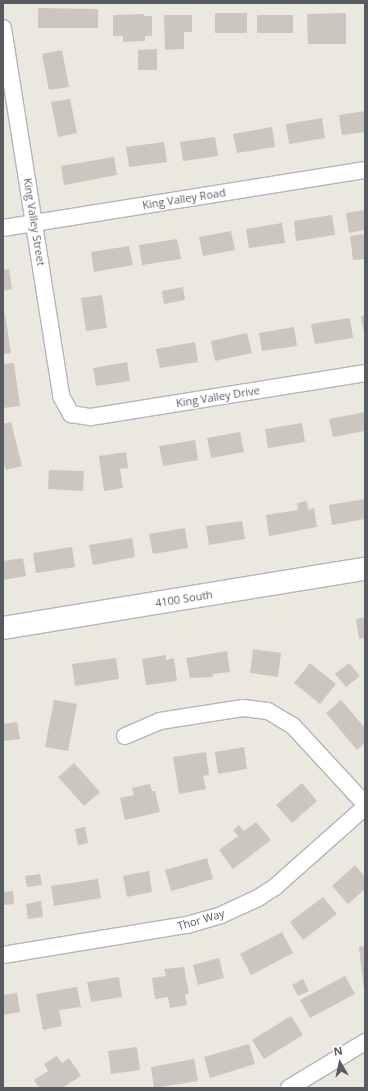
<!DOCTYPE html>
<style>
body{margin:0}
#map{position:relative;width:368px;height:1091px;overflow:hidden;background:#ebe8df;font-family:"Open Sans",sans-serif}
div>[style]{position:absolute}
.building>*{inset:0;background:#cbc6c0}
.roads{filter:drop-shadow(1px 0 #b2b6ba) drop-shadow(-1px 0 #b2b6ba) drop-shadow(0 1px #b2b6ba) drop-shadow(0 -1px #b2b6ba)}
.minor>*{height:16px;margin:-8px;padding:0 8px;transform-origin:8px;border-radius:8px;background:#fff}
.secondary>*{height:22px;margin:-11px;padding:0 11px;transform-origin:11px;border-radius:11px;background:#fff}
span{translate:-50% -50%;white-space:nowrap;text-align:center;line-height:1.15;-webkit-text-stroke:3px #fff;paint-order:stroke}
.street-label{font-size:11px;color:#585c60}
.frame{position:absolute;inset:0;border:4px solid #585c60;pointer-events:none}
.north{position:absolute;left:320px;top:1043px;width:40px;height:40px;-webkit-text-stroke:3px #fff;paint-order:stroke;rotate:351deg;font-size:11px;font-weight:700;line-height:16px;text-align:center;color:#585c60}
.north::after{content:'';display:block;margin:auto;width:14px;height:18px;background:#585c60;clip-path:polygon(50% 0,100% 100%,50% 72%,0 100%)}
</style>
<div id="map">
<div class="building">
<i style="clip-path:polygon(38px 8px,98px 9px,98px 28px,38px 28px)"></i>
<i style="clip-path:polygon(215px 13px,247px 13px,247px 33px,215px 33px)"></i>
<i style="clip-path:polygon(346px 13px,346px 44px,308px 44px,307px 14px)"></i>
<i style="clip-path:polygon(144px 14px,144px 16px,152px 16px,152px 36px,145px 36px,145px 41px,123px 42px,123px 36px,113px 36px,113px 15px)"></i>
<i style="clip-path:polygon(164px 15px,192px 15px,192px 32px,184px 32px,184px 49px,165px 50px)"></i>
<i style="clip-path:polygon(257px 15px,293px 15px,293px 33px,257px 33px)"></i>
<i style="clip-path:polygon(157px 49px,157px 70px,138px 70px,138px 50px)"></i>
<i style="clip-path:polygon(62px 50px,69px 87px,49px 90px,42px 54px)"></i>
<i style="clip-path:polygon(70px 99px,77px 133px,58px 137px,51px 102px)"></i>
<i style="clip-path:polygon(365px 111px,365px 132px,342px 135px,339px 115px)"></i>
<i style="clip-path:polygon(322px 118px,325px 138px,289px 144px,286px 124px)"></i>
<i style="clip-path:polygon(272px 127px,275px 147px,237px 153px,233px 134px)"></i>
<i style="clip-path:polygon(215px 137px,218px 156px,183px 161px,180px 142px)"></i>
<i style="clip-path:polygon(164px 142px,167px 162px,129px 167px,126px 147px)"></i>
<i style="clip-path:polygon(114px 157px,117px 175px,64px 185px,61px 166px)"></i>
<i style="clip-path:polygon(365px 210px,365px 230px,349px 233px,346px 213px)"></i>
<i style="clip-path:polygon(332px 215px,335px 235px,296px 241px,294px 221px)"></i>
<i style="clip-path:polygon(282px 223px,285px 243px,249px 248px,246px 229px)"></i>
<i style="clip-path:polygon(231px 231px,235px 250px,203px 256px,199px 237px)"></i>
<i style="clip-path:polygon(365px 234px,365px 259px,353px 260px,350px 236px)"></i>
<i style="clip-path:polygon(177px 239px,181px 259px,142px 265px,139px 245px)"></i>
<i style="clip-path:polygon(129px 246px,133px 265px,94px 272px,91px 252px)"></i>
<i style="clip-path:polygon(9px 269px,12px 289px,3px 291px,3px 270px)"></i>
<i style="clip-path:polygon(183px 287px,185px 300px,164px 304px,162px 291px)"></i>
<i style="clip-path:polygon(102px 295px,107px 328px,86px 331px,81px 298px)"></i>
<i style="clip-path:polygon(3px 314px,5px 314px,11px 353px,3px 354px)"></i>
<i style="clip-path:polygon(365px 315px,365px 333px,364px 333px,361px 316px)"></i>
<i style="clip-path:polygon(350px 318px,353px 338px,315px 344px,311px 324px)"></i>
<i style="clip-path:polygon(294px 327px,297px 346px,262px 351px,259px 333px)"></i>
<i style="clip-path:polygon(247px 333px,252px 353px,215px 361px,211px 341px)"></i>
<i style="clip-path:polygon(195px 342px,198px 362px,160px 368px,156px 349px)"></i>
<i style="clip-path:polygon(127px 362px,130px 381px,96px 386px,93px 368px)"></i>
<i style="clip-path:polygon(14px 363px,20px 406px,3px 408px,3px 364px)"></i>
<i style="clip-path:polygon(365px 412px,365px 431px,333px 437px,329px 419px)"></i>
<i style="clip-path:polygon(11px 422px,22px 466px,6px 470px,3px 461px,3px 424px)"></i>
<i style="clip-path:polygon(302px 423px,305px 442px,268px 448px,265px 429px)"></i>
<i style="clip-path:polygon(240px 432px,244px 452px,211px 458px,207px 438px)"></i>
<i style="clip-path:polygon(195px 440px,198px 460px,163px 466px,159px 446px)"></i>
<i style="clip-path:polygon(126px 452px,128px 468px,120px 469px,123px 488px,104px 491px,99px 456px)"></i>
<i style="clip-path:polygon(49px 470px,84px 471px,83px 491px,48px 489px)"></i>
<i style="clip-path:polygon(365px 499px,365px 519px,332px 525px,329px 505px)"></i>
<i style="clip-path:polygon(307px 501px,308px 510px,314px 508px,317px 527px,269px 536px,266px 515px,298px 510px,297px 503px)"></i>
<i style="clip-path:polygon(242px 521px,245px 539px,209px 545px,206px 526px)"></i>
<i style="clip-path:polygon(185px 528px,188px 548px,153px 554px,149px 534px)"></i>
<i style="clip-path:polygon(132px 538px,135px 557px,93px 565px,89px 545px)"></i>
<i style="clip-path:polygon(72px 547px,75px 567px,36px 573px,33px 553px)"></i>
<i style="clip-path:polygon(23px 558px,26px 576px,3px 580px,3px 561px)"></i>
<i style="clip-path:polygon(365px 617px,365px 638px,359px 639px,356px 619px)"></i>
<i style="clip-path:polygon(253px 649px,281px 653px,278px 677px,250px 673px)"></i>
<i style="clip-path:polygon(227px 651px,230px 672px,213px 674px,213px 677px,190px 678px,186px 658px)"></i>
<i style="clip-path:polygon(166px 655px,166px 660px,174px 658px,177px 681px,146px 685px,142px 659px)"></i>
<i style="clip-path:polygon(116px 658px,119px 679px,75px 686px,72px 664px)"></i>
<i style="clip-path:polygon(310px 663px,336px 684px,320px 704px,294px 683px)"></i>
<i style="clip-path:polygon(349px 663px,360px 676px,346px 687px,335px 674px)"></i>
<i style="clip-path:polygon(54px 700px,77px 704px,68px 751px,45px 747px)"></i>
<i style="clip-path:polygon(341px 700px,365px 728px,365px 743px,357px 750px,326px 713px)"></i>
<i style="clip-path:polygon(17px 722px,20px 739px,3px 741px,3px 724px)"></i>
<i style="clip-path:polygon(244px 747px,247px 769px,218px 774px,215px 752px)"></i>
<i style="clip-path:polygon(206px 752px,209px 775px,203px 776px,206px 789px,179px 794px,173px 757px)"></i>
<i style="clip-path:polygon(74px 763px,100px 792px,84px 806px,58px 777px)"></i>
<i style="clip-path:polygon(302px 783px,317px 801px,292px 823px,276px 805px)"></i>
<i style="clip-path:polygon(150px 784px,152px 791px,155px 791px,160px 812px,125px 820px,120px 798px,134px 795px,132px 788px)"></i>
<i style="clip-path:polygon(256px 822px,271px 840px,233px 869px,219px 850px,238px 836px,233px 830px,239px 825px,244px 831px)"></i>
<i style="clip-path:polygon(85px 827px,88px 843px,78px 845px,75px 829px)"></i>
<i style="clip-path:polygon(207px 858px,213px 879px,171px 891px,165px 870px)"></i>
<i style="clip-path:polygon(355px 865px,365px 877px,365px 889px,348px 904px,332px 886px)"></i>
<i style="clip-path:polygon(149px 871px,152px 892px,127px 897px,123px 876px)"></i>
<i style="clip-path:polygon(40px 874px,42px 885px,27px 887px,25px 876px)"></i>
<i style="clip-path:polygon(98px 879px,101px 898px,54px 906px,51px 886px)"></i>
<i style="clip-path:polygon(13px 891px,14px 904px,3px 905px,3px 892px)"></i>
<i style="clip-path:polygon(323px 897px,337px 914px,303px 940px,290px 922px)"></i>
<i style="clip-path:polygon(41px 901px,43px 917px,28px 919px,26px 904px)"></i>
<i style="clip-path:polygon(282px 932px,293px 953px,251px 975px,240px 954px)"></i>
<i style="clip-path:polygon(365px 946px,365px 990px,364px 990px,359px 947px)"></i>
<i style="clip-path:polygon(219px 958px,224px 978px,198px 985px,193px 965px)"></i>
<i style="clip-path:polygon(184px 967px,189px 994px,185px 994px,187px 1005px,170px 1008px,168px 997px,155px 999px,152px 978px,166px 976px,164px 969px)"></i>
<i style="clip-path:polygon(345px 976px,355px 994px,310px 1018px,300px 1000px)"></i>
<i style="clip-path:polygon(119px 977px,122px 997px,91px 1002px,87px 982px)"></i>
<i style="clip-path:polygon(303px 979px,309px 991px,298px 996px,292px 985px)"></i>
<i style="clip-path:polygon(77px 987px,81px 1007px,59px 1010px,62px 1026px,43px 1030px,36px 994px)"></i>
<i style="clip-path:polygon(17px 993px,20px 1012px,3px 1015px,3px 995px)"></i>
<i style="clip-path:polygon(291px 1016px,303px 1035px,264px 1059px,252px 1040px)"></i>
<i style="clip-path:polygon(249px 1044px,255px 1064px,210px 1078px,204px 1057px)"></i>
<i style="clip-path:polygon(137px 1047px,140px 1070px,111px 1074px,108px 1051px)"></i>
<i style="clip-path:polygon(57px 1056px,62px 1063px,69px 1058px,81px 1076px,62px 1088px,39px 1088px,34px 1080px,48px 1071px,44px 1064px)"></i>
<i style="clip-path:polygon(194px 1059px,198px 1081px,154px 1088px,151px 1067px)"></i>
</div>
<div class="roads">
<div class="minor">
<i style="left:3px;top:28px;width:373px;rotate:81deg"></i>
<i style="left:61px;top:396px;width:21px;rotate:61deg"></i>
<i style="left:71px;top:414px;width:20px;rotate:9deg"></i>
<i style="left:91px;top:417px;width:278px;rotate:-9.1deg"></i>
<i style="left:3px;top:228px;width:367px;rotate:-9.1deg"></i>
<i style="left:125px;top:736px;width:38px;rotate:-23deg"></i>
<i style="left:160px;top:721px;width:84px;rotate:-8.9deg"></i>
<i style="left:243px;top:708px;width:25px;rotate:7deg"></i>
<i style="left:268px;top:711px;width:29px;rotate:31deg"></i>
<i style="left:293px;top:726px;width:106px;rotate:47.3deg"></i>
<i style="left:3px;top:955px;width:186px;rotate:-9.3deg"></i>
<i style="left:187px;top:925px;width:35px;rotate:-16deg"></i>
<i style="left:221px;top:915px;width:41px;rotate:-24.7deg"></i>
<i style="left:258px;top:898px;width:20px;rotate:-33deg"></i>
<i style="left:275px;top:887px;width:120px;rotate:-41.6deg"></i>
<i style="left:289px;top:1088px;width:89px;rotate:-31.2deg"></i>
</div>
<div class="secondary">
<i style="left:3px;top:628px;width:367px;rotate:-9.3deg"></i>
</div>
</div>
<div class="street-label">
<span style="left:184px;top:199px;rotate:-9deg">King Valley Road</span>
<span style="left:34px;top:222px;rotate:81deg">King Valley Street</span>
<span style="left:218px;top:397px;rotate:-9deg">King Valley Drive</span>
<span style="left:184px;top:599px;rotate:-9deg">4100 South</span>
<span style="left:201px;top:920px;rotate:-16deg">Thor Way</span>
</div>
<div class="frame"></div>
<div class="north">N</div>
</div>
